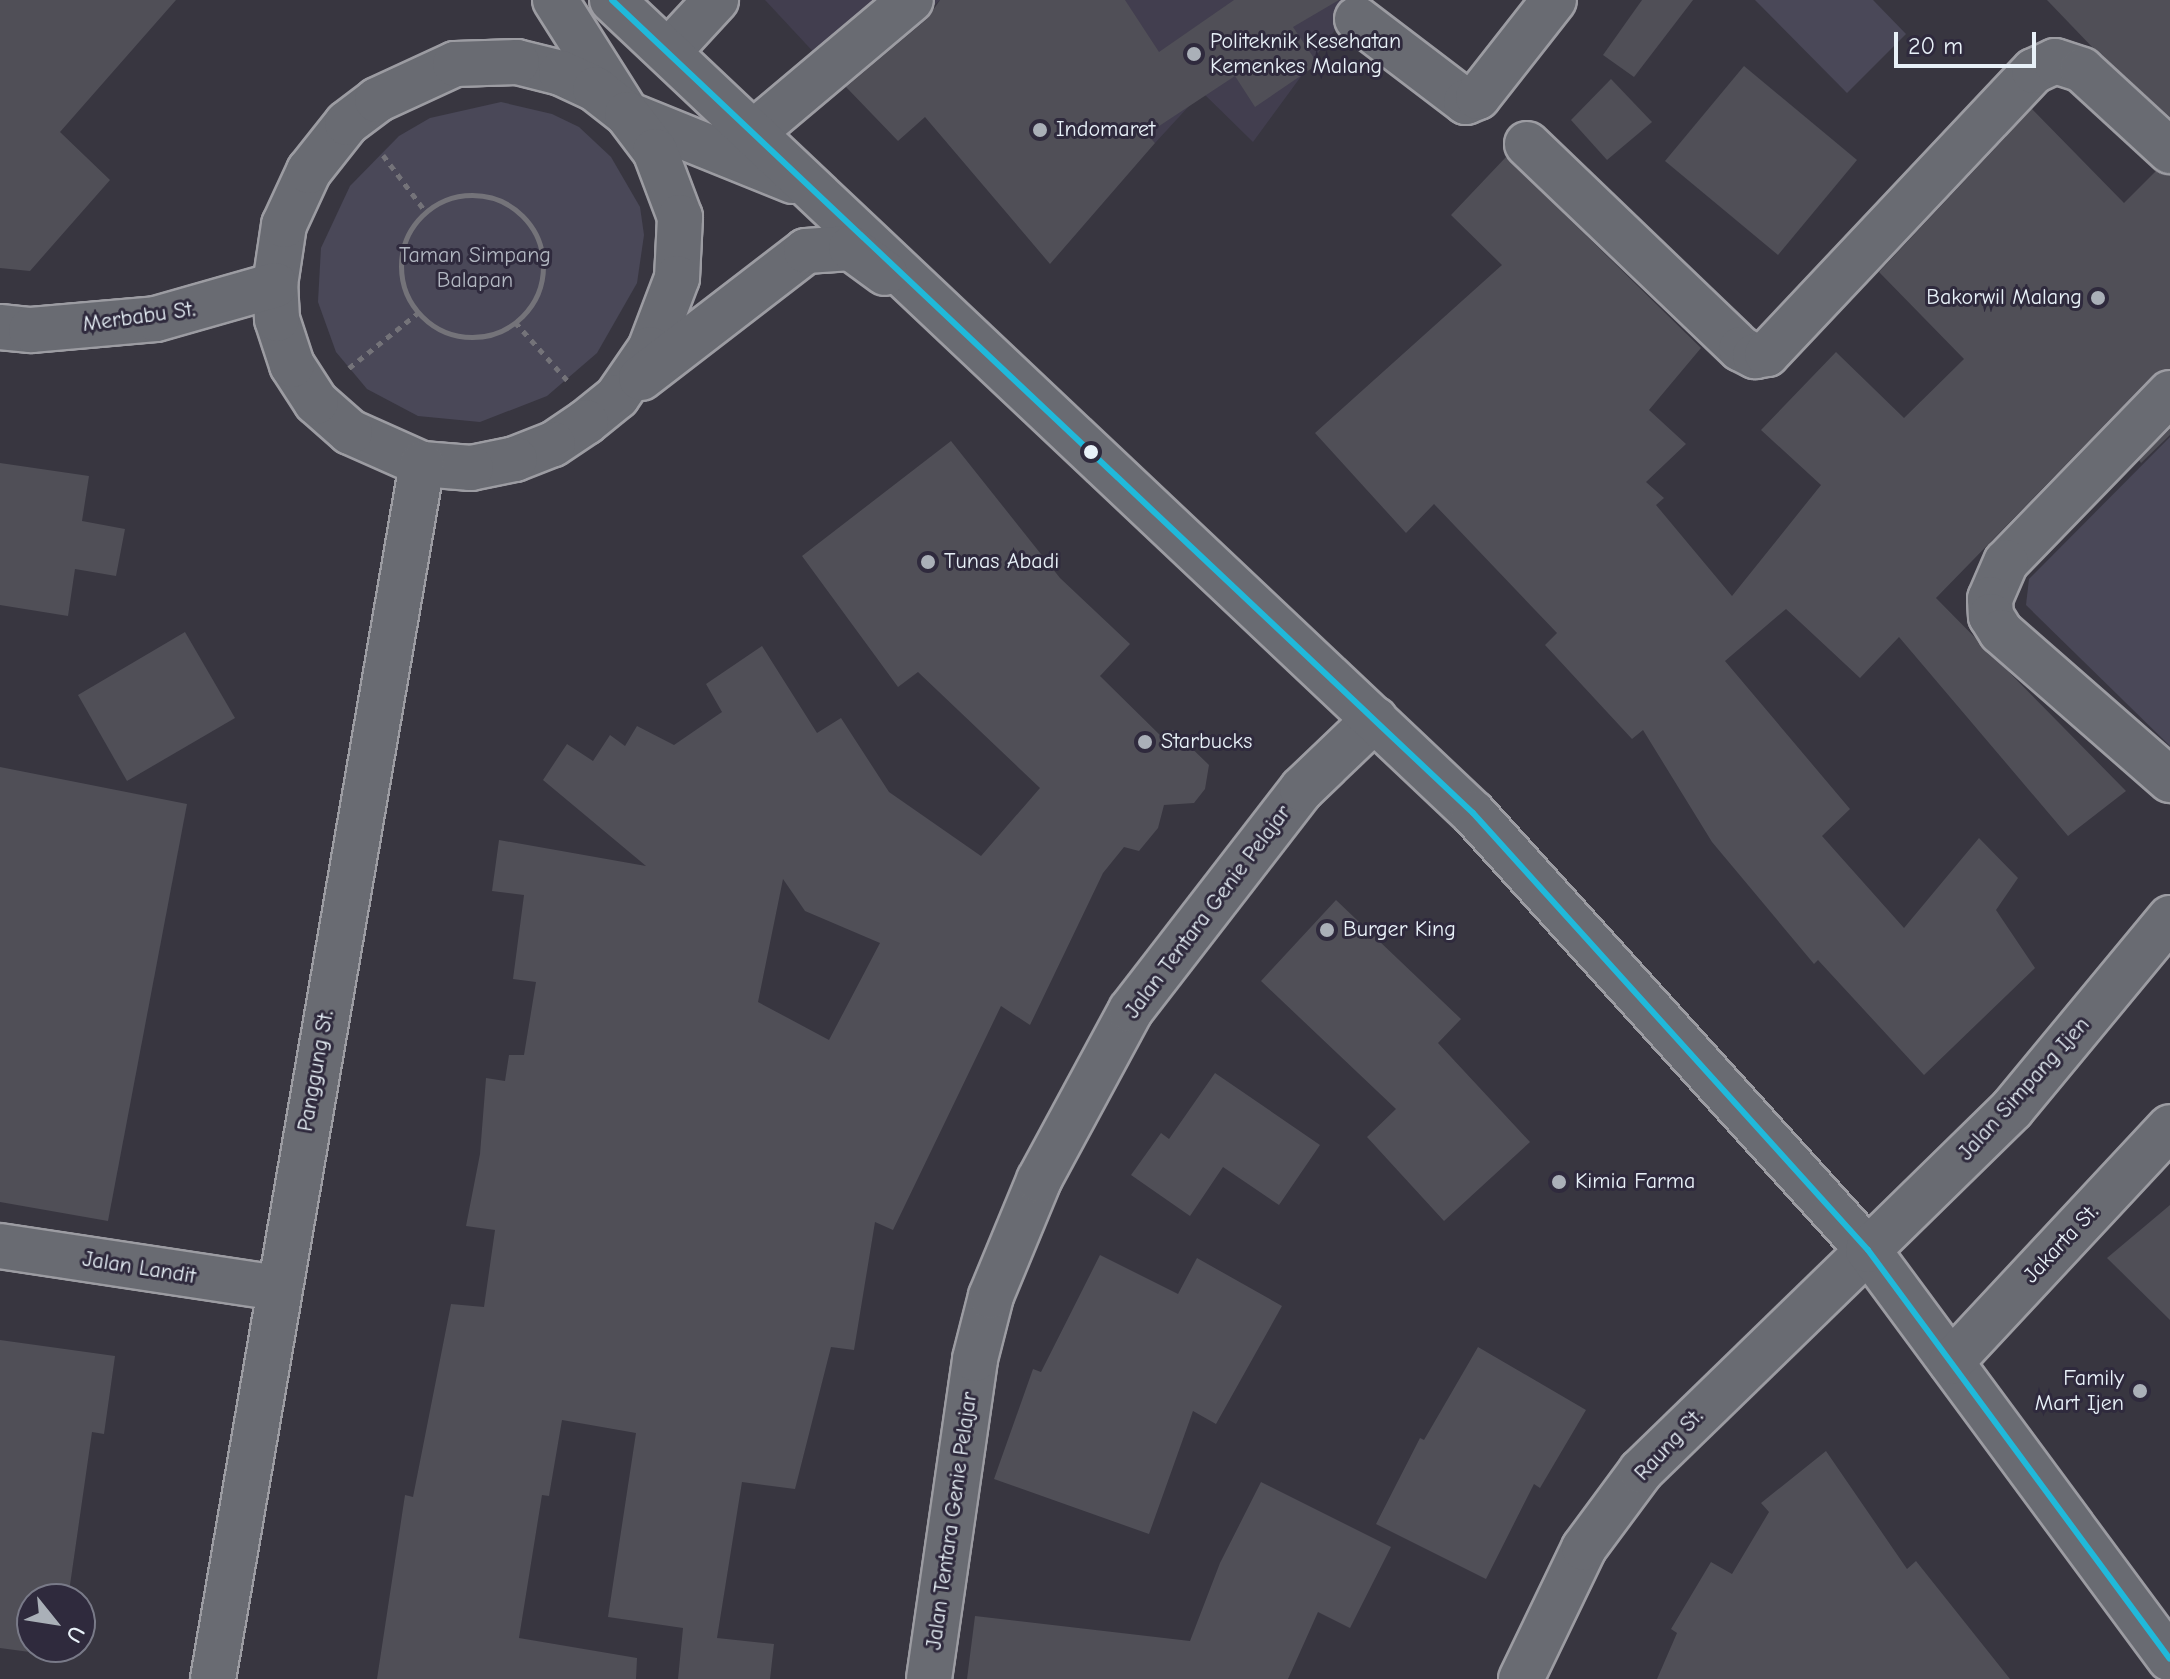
<!DOCTYPE html>
<style>
body{margin:0}
#map{position:relative;width:2170px;height:1679px;overflow:hidden;background:#383640;font-family:"Comic Neue",sans-serif}
div>[style]{position:absolute}
.built>*{inset:0;background:#423e4f}
.green>*{inset:0;background:#4a4858}
.building>*{inset:0;background:#504f57}
.path>*{height:5px;margin-top:-2.5px;transform-origin:0;background:repeating-linear-gradient(90deg,#747379 0 6px,transparent 0 12px)}
.path>.ring{margin:-2.5px;padding:0;box-sizing:content-box;background:none;border:5px solid #747379;border-radius:50%}
.roads{filter:drop-shadow(2px 0 #9c9ca2) drop-shadow(-2px 0 #9c9ca2) drop-shadow(0 2px #9c9ca2) drop-shadow(0 -2px #9c9ca2)}
.minor>*{height:44px;margin:-22px;padding:0 22px;transform-origin:22px;border-radius:22px;background:#696b72}
.major>*{height:44px;margin:-22px;padding:0 22px;transform-origin:22px;border-radius:22px;background:#696b72}
.bus-1>*{height:6px;margin:-3px;padding:0 3px;transform-origin:3px;border-radius:3px;background:#20b9da}
.dots>*{width:22px;height:22px;translate:-50% -50%;box-sizing:border-box;border:4px solid #2f2a3d;border-radius:50%}
span{translate:-50% -50%;white-space:nowrap;text-align:center;line-height:1.15;-webkit-text-stroke:6px #2f2a3d;paint-order:stroke}
.poi-label{font-size:22px;color:#e8f1f8}
.left{translate:0 -50%;text-align:left}
.right{translate:-100% -50%;text-align:right}
.park-label{font-size:22px;color:#b2b7c1}
.street-label{font-size:22px;color:#e8f1f8}
.north{position:absolute;left:16px;top:1583px;width:80px;height:80px;box-sizing:border-box;background:#2f2a3d;border:2px solid #797a88;border-radius:50%;rotate:120deg;font-size:22px;font-weight:700;line-height:32px;text-align:center;color:#e8f1f8}
.north::after{content:'';display:block;margin:auto;width:28px;height:36px;background:#aab0b8;clip-path:polygon(50% 0,100% 100%,50% 72%,0 100%)}
.scale{position:absolute;left:1894px;top:32px;width:142px;height:36px;box-sizing:border-box;border:4px solid #e8f1f8;border-top:0;padding-left:10px;font-size:24px;line-height:28px;white-space:nowrap;color:#e8f1f8;-webkit-text-stroke:6px #2f2a3d;paint-order:stroke}
</style>
<div id="map">
<div class="built">
<i style="clip-path:polygon(765px 0,940px 0,846px 87px)"></i>
<i style="clip-path:polygon(1019px 0,1357px 0,1253px 142px,1202px 92px,1155px 143px)"></i>
</div>
<div class="green">
<i style="clip-path:polygon(1755px 0,1873px 0,1906px 34px,1847px 93px)"></i>
<i style="clip-path:polygon(501px 102px,552px 114px,579px 127px,611px 157px,640px 207px,644px 235px,637px 283px,597px 353px,547px 396px,480px 422px,418px 416px,367px 389px,336px 352px,318px 302px,321px 248px,350px 186px,399px 136px,430px 118px)"></i>
<i style="clip-path:polygon(2170px 437px,2170px 746px,2026px 605px,2029px 579px)"></i>
</div>
<div class="building">
<i style="clip-path:polygon(0 0,176px 0,60px 132px,110px 180px,30px 271px,0 268px)"></i>
<i style="clip-path:polygon(940px 0,1125px 0,1159px 52px,1234px 0,1339px 0,1293px 27px,1318px 64px,1255px 107px,1235px 76px,1147px 134px,1155px 143px,1050px 264px,925px 117px,898px 141px,846px 87px,927px 19px)"></i>
<i style="clip-path:polygon(1642px 0,1693px 0,1634px 77px,1603px 55px)"></i>
<i style="clip-path:polygon(2047px 0,2170px 0,2170px 117px,2094px 49px)"></i>
<i style="clip-path:polygon(1744px 66px,1857px 160px,1778px 255px,1665px 161px)"></i>
<i style="clip-path:polygon(1611px 79px,1652px 122px,1607px 160px,1571px 120px)"></i>
<i style="clip-path:polygon(2032px 109px,2124px 203px,2156px 171px,2170px 175px,2170px 369px,2152px 376px,1936px 598px,2126px 791px,2068px 836px,1899px 637px,1860px 678px,1786px 609px,1725px 661px,1850px 809px,1822px 836px,1904px 928px,1979px 838px,2018px 878px,1996px 910px,2035px 968px,1924px 1075px,1818px 960px,1814px 964px,1712px 842px,1643px 730px,1632px 739px,1545px 645px,1557px 633px,1434px 504px,1406px 533px,1315px 433px,1502px 265px,1451px 215px,1506px 157px,1701px 348px,1649px 410px,1686px 444px,1646px 482px,1664px 498px,1656px 505px,1732px 596px,1821px 485px,1761px 430px,1836px 352px,1904px 418px,1964px 359px,1879px 272px)"></i>
<i style="clip-path:polygon(2170px 429px,2170px 435px,2141px 463px,2139px 460px)"></i>
<i style="clip-path:polygon(evenodd,951px 441px,1060px 578px,1130px 644px,1100px 676px,1163px 738px,1173px 730px,1209px 765px,1205px 789px,1194px 803px,1164px 805px,1158px 828px,1139px 851px,1124px 847px,1103px 873px,1030px 1025px,1001px 1006px,893px 1230px,875px 1222px,854px 1350px,831px 1347px,795px 1489px,742px 1482px,717px 1638px,774px 1644px,770px 1679px,678px 1679px,683px 1628px,608px 1617px,636px 1433px,562px 1420px,549px 1496px,542px 1495px,519px 1638px,637px 1658px,636px 1679px,377px 1679px,405px 1495px,413px 1497px,451px 1304px,484px 1307px,495px 1230px,466px 1226px,480px 1154px,486px 1078px,505px 1081px,509px 1055px,524px 1055px,536px 982px,513px 979px,524px 895px,492px 891px,499px 840px,646px 866px,543px 780px,567px 744px,593px 761px,610px 735px,625px 746px,637px 726px,674px 745px,722px 712px,706px 684px,762px 646px,817px 733px,841px 718px,889px 792px,981px 856px,1040px 788px,918px 672px,898px 687px,802px 556px,951px 441px,783px 879px,805px 911px,880px 943px,829px 1040px,758px 1002px,783px 879px)"></i>
<i style="clip-path:polygon(0 463px,89px 476px,82px 521px,125px 529px,116px 576px,75px 569px,68px 616px,0 605px)"></i>
<i style="clip-path:polygon(185px 632px,235px 718px,127px 781px,78px 695px)"></i>
<i style="clip-path:polygon(0 767px,187px 804px,108px 1221px,0 1202px)"></i>
<i style="clip-path:polygon(1336px 900px,1461px 1019px,1438px 1043px,1530px 1142px,1444px 1221px,1367px 1137px,1396px 1109px,1261px 981px)"></i>
<i style="clip-path:polygon(1215px 1073px,1320px 1145px,1279px 1205px,1223px 1167px,1190px 1216px,1131px 1175px,1161px 1133px,1169px 1139px)"></i>
<i style="clip-path:polygon(2170px 1205px,2170px 1320px,2107px 1258px)"></i>
<i style="clip-path:polygon(1100px 1255px,1178px 1294px,1197px 1258px,1282px 1306px,1216px 1424px,1193px 1411px,1149px 1534px,994px 1479px,1033px 1369px,1041px 1372px)"></i>
<i style="clip-path:polygon(0 1340px,115px 1356px,104px 1434px,92px 1432px,68px 1599px,32px 1599px,32px 1647px,53px 1647px,52px 1655px,0 1648px)"></i>
<i style="clip-path:polygon(1478px 1347px,1586px 1410px,1540px 1488px,1534px 1484px,1486px 1579px,1376px 1524px,1420px 1438px,1424px 1440px)"></i>
<i style="clip-path:polygon(1826px 1451px,1907px 1569px,1916px 1561px,2010px 1679px,1657px 1679px,1677px 1633px,1671px 1629px,1711px 1562px,1732px 1574px,1769px 1512px,1761px 1503px)"></i>
<i style="clip-path:polygon(1261px 1482px,1391px 1547px,1350px 1628px,1318px 1612px,1288px 1679px,967px 1679px,975px 1616px,1190px 1641px,1220px 1563px)"></i>
</div>
<div class="path">
<i style="left:383px;top:155px;width:71px;rotate:53deg"></i>
<i class="ring" style="left:401px;top:195px;width:137px;height:137px"></i>
<i style="left:515px;top:322px;width:78px;rotate:48.1deg"></i>
<i style="left:349px;top:368px;width:88px;rotate:-38.6deg"></i>
</div>
<div class="roads">
<div class="minor">
<i style="left:1357px;top:19px;width:137px;rotate:37.3deg"></i>
<i style="left:1466px;top:102px;width:13px;rotate:-23deg"></i>
<i style="left:1478px;top:97px;width:123px;rotate:-51.9deg"></i>
<i style="left:668px;top:52px;width:71px;rotate:-47.3deg"></i>
<i style="left:754px;top:132px;width:205px;rotate:-40.1deg"></i>
<i style="left:1527px;top:144px;width:296px;rotate:43.8deg"></i>
<i style="left:1741px;top:349px;width:16px;rotate:27deg"></i>
<i style="left:1755px;top:356px;width:12px;rotate:-9deg"></i>
<i style="left:1767px;top:354px;width:389px;rotate:-46.7deg"></i>
<i style="left:2034px;top:71px;width:23px;rotate:-25deg"></i>
<i style="left:2055px;top:61px;width:28px;rotate:18deg"></i>
<i style="left:2082px;top:70px;width:120px;rotate:42.6deg"></i>
<i style="left:2170px;top:393px;width:235px;rotate:134.1deg"></i>
<i style="left:2006px;top:562px;width:40px;rotate:113.4deg"></i>
<i style="left:1990px;top:599px;width:17px;rotate:87deg"></i>
<i style="left:1991px;top:616px;width:19px;rotate:58deg"></i>
<i style="left:2001px;top:632px;width:225px;rotate:41.2deg"></i>
<i style="left:0;top:1246px;width:281px;rotate:8.6deg"></i>
<i style="left:929px;top:1679px;width:323px;rotate:-81.8deg"></i>
<i style="left:975px;top:1359px;width:65px;rotate:-75.7deg"></i>
<i style="left:991px;top:1296px;width:126px;rotate:-67.5deg"></i>
<i style="left:1039px;top:1180px;width:193px;rotate:-61.6deg"></i>
<i style="left:1131px;top:1010px;width:279px;rotate:-52.3deg"></i>
<i style="left:1302px;top:789px;width:101px;rotate:-43.8deg"></i>
<i style="left:1521px;top:1679px;width:145px;rotate:-64.3deg"></i>
<i style="left:1584px;top:1548px;width:96px;rotate:-53.5deg"></i>
<i style="left:1641px;top:1471px;width:317px;rotate:-44.2deg"></i>
</div>
<div class="major">
<i style="left:555px;top:0;width:135px;rotate:57.7deg"></i>
<i style="left:627px;top:114px;width:179px;rotate:22deg"></i>
<i style="left:612px;top:0;width:1184px;rotate:43.36deg"></i>
<i style="left:1473px;top:813px;width:589px;rotate:47.89deg"></i>
<i style="left:1868px;top:1250px;width:508px;rotate:53.56deg"></i>
<i style="left:517px;top:62px;width:45px;rotate:14deg"></i>
<i style="left:561px;top:73px;width:38px;rotate:25deg"></i>
<i style="left:595px;top:89px;width:41px;rotate:38deg"></i>
<i style="left:627px;top:114px;width:46px;rotate:52.9deg"></i>
<i style="left:655px;top:151px;width:71px;rotate:69.3deg"></i>
<i style="left:680px;top:217px;width:61px;rotate:92.8deg"></i>
<i style="left:677px;top:278px;width:76px;rotate:110.8deg"></i>
<i style="left:650px;top:349px;width:58px;rotate:124.5deg"></i>
<i style="left:617px;top:397px;width:40px;rotate:141deg"></i>
<i style="left:586px;top:422px;width:40px;rotate:146deg"></i>
<i style="left:553px;top:444px;width:41px;rotate:158.5deg"></i>
<i style="left:515px;top:459px;width:45px;rotate:168.4deg"></i>
<i style="left:471px;top:468px;width:49px;rotate:-175.3deg"></i>
<i style="left:422px;top:464px;width:79px;rotate:-156deg"></i>
<i style="left:350px;top:432px;width:45px;rotate:-138.6deg"></i>
<i style="left:316px;top:402px;width:44px;rotate:-123deg"></i>
<i style="left:292px;top:365px;width:48px;rotate:-108.1deg"></i>
<i style="left:277px;top:319px;width:34px;rotate:-93deg"></i>
<i style="left:275px;top:285px;width:61px;rotate:-81.5deg"></i>
<i style="left:284px;top:225px;width:60px;rotate:-65.2deg"></i>
<i style="left:309px;top:171px;width:61px;rotate:-51.6deg"></i>
<i style="left:347px;top:123px;width:38px;rotate:-37deg"></i>
<i style="left:377px;top:100px;width:86px;rotate:-24.8deg"></i>
<i style="left:455px;top:64px;width:62px;rotate:-1.8deg"></i>
<i style="left:0;top:327px;width:31px;rotate:6deg"></i>
<i style="left:31px;top:330px;width:125px;rotate:-5deg"></i>
<i style="left:156px;top:319px;width:124px;rotate:-15.9deg"></i>
<i style="left:641px;top:378px;width:208px;rotate:-37.6deg"></i>
<i style="left:806px;top:251px;width:45px;rotate:-3.8deg"></i>
<i style="left:851px;top:248px;width:42px;rotate:36.3deg"></i>
<i style="left:1868px;top:1250px;width:202px;rotate:-44.4deg"></i>
<i style="left:2012px;top:1109px;width:248px;rotate:-50.4deg"></i>
<i style="left:1951px;top:1362px;width:321px;rotate:-47deg"></i>
<i style="left:213px;top:1679px;width:1233px;rotate:-80.24deg"></i>
</div>
</div>
<div class="bus-1">
<i style="left:612px;top:0;width:1184px;rotate:43.36deg"></i>
<i style="left:1473px;top:813px;width:589px;rotate:47.89deg"></i>
<i style="left:1868px;top:1250px;width:508px;rotate:53.56deg"></i>
</div>
<div class="dots">
<i style="left:1194px;top:54px;background:#aab0b8"></i>
<i style="left:1040px;top:130px;background:#aab0b8"></i>
<i style="left:2098px;top:298px;background:#aab0b8"></i>
<i style="left:1091px;top:452px;background:#e8f1f8"></i>
<i style="left:928px;top:562px;background:#aab0b8"></i>
<i style="left:1145px;top:742px;background:#aab0b8"></i>
<i style="left:1327px;top:930px;background:#aab0b8"></i>
<i style="left:1559px;top:1182px;background:#aab0b8"></i>
<i style="left:2140px;top:1391px;background:#aab0b8"></i>
</div>
<div class="poi-label">
<span class="left" style="left:1210px;top:54px">Politeknik Kesehatan<br>Kemenkes Malang</span>
<span class="left" style="left:1056px;top:130px">Indomaret</span>
<span class="right" style="left:2082px;top:298px">Bakorwil Malang</span>
<span class="left" style="left:944px;top:562px">Tunas Abadi</span>
<span class="left" style="left:1161px;top:742px">Starbucks</span>
<span class="left" style="left:1343px;top:930px">Burger King</span>
<span class="left" style="left:1575px;top:1182px">Kimia Farma</span>
<span class="right" style="left:2124px;top:1391px">Family<br>Mart Ijen</span>
</div>
<div class="park-label">
<span style="left:475px;top:268px">Taman Simpang<br>Balapan</span>
</div>
<div class="street-label">
<span style="left:139px;top:317px;rotate:-8deg">Merbabu St.</span>
<span style="left:1208px;top:912px;rotate:-53deg">Jalan Tentara Genie Pelajar</span>
<span style="left:316px;top:1071px;rotate:-80deg">Panggung St.</span>
<span style="left:2024px;top:1089px;rotate:-48deg">Jalan Simpang Ijen</span>
<span style="left:2061px;top:1244px;rotate:-47deg">Jakarta St.</span>
<span style="left:139px;top:1268px;rotate:9deg">Jalan Landit</span>
<span style="left:1669px;top:1445px;rotate:-47deg">Raung St.</span>
<span style="left:952px;top:1521px;rotate:-82deg">Jalan Tentara Genie Pelajar</span>
</div>
<div class="north">U</div>
<div class="scale">20 m</div>
</div>
